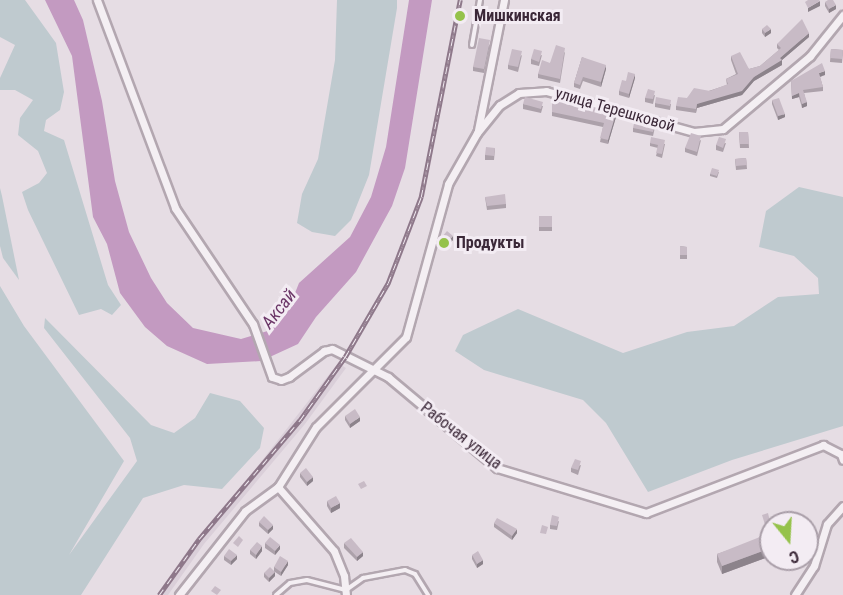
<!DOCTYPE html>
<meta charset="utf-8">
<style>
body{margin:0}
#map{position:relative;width:843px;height:595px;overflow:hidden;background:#e6dde4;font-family:"Roboto Condensed",sans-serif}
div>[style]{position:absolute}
.built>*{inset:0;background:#dacfd9}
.green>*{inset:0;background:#bfcacf}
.water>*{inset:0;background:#c39ac1}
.roads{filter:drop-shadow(2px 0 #b3a7b0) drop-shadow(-2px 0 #b3a7b0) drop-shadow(0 2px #b3a7b0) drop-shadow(0 -2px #b3a7b0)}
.lane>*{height:4px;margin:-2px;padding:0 2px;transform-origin:2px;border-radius:2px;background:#f4eff3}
.street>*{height:7px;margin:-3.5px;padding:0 3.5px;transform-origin:3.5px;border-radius:3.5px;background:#f4eff3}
.rail>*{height:4.5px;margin-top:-2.25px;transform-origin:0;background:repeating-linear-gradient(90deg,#f3ecf3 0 7px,#8e788a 0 14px);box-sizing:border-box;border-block:2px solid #8e788a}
.wall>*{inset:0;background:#aca1aa}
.shaded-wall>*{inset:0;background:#8c838b}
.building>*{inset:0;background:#c8bbc6}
.dots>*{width:16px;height:16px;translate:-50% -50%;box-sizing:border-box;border:3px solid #f3ecf3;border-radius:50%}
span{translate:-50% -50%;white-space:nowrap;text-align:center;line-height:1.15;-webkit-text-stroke:6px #f3ecf3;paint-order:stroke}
.poi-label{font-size:16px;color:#3b2838;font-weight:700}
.left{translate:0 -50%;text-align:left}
.street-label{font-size:16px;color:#3b2838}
.water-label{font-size:18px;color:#6b3667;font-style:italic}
.north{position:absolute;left:759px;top:511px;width:60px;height:60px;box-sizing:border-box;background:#f3ecf3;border:2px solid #a99ea8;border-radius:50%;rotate:162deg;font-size:16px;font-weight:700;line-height:24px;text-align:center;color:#3b2838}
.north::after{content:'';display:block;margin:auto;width:21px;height:27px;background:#95c24b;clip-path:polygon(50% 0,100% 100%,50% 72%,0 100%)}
</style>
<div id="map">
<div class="built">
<i style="clip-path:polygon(338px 363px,346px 368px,305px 424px,204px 544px,168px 595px,157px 595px)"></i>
</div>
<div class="green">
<i style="clip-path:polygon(0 0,25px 0,56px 43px,64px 92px,60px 110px,46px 120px,44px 131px,64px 140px,108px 285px,121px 305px,112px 315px,101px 309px,79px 315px,28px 210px,22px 192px,39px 183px,47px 173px,38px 151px,18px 135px,20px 118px,33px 100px,15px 90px,0 90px,0 78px,15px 45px,0 37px)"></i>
<i style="clip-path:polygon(337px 0,397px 0,397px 8px,369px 175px,351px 220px,335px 236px,312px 232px,297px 223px,302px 194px,318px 159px,335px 60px)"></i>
<i style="clip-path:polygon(799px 187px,843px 197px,843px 426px,732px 460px,648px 492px,606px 423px,583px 400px,484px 370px,455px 351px,463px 335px,518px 309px,623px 353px,687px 332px,734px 326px,778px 297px,819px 294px,818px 278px,794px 256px,759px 247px,766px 211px)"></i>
<i style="clip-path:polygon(0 188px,2px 196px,19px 280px,3px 258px,0 246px)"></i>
<i style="clip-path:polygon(0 286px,24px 326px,124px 461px,69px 555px,137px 461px,130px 438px,44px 328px,45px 318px,151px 425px,174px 433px,195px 418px,210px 393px,240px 401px,264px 428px,260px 448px,222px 489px,184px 485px,143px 498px,81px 595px,0 595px)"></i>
</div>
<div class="water">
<i style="clip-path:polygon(45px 0,74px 0,83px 20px,102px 101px,115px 181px,129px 232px,151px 278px,167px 303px,193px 328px,241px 339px,271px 330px,287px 313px,299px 283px,350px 237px,371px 197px,386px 147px,409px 0,432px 0,405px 168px,392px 206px,356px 272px,316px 317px,298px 344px,261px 361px,207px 364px,167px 346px,145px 327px,120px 293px,107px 244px,93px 217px,72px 56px)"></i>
</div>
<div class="roads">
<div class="lane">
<i style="left:472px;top:45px;width:46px;rotate:-79.9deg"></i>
<i style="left:276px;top:595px;width:18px;rotate:-41deg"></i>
<i style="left:290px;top:583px;width:17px;rotate:-10deg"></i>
<i style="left:307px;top:580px;width:40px;rotate:14.4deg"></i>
<i style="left:346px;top:590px;width:21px;rotate:-35deg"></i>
<i style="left:363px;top:578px;width:43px;rotate:-10.8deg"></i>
<i style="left:405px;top:570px;width:11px;rotate:22deg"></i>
<i style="left:415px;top:574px;width:25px;rotate:58deg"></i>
</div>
<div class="street">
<i style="left:97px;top:0;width:222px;rotate:69.4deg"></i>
<i style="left:175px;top:208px;width:140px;rotate:56.1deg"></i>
<i style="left:253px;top:324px;width:56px;rotate:70.3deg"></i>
<i style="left:272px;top:377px;width:9px;rotate:18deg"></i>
<i style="left:281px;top:380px;width:9px;rotate:-21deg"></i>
<i style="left:289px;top:377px;width:44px;rotate:-36.6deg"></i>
<i style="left:324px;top:351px;width:8px;rotate:-14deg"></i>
<i style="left:332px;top:349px;width:63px;rotate:26.6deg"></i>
<i style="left:388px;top:377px;width:142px;rotate:39.9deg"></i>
<i style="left:497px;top:468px;width:156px;rotate:16.8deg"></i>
<i style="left:646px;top:513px;width:190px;rotate:-21deg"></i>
<i style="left:823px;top:445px;width:20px;rotate:27deg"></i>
<i style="left:841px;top:454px;width:6px;rotate:72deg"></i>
<i style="left:478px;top:130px;width:133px;rotate:-78.7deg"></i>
<i style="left:278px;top:487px;width:85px;rotate:48.8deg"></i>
<i style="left:334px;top:551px;width:27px;rotate:68deg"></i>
<i style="left:344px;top:576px;width:19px;rotate:84deg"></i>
<i style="left:179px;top:595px;width:107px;rotate:-51.8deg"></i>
<i style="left:245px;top:511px;width:41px;rotate:-36deg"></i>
<i style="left:278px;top:487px;width:71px;rotate:-57.7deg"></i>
<i style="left:316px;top:427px;width:127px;rotate:-45deg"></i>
<i style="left:406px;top:337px;width:159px;rotate:-74.6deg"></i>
<i style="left:448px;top:184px;width:59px;rotate:-60.4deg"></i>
<i style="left:477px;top:133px;width:36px;rotate:-51deg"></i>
<i style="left:500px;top:105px;width:22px;rotate:-32deg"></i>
<i style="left:519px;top:93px;width:27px;rotate:-4deg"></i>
<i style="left:546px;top:91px;width:154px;rotate:15.5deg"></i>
<i style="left:694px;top:132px;width:29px;rotate:-6deg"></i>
<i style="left:723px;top:129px;width:114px;rotate:-40deg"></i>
<i style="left:810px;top:56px;width:53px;rotate:-51.2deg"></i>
<i style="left:795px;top:595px;width:35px;rotate:-57deg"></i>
<i style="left:814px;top:566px;width:44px;rotate:-72.8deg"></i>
<i style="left:827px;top:524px;width:24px;rotate:-48deg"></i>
</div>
</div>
<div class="rail">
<i style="left:159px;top:595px;width:69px;rotate:-54.5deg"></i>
<i style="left:199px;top:539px;width:156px;rotate:-49.7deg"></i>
<i style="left:300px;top:420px;width:77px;rotate:-54.5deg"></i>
<i style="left:345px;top:357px;width:86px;rotate:-59.8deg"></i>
<i style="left:388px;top:283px;width:92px;rotate:-69deg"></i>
<i style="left:421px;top:197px;width:201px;rotate:-78.8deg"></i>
</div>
<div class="wall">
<i style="clip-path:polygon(825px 2px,836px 9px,829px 13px,825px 6px)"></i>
<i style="clip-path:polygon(762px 29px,771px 33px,765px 37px,762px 33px)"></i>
<i style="clip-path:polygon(809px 37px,782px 60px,782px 65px,754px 81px,742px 95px,697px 108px,696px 113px,676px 110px,676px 106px,687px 98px,727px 85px,726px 79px,736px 74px,731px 60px,731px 56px,749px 69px,760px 66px,779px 50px,777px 48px,777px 44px)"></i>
<i style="clip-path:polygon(490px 44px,484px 73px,473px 71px,473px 67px)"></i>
<i style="clip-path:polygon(831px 49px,843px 50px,842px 63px,830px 62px)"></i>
<i style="clip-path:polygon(565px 52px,560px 83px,538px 78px,538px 74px,550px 63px)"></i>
<i style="clip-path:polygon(522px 55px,518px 72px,508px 69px,508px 65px)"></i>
<i style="clip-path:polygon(542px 55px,539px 66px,531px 64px,531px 59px)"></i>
<i style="clip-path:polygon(582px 57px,606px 69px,601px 87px,583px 81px,580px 89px,574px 87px,574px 83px)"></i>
<i style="clip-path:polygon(825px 75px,820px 77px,823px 87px,823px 91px,804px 93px,807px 106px,802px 108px,799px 97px,792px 99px,791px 81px)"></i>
<i style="clip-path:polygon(635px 78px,629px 98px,619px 95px,619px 91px,626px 81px)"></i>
<i style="clip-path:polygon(655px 95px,653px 104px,645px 102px,645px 98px)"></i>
<i style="clip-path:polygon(552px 96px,616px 117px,608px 144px,600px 142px,603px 127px,552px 116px)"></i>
<i style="clip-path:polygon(772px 100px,785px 117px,778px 120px,772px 104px)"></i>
<i style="clip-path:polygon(655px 103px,671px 104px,670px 110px,655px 107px)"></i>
<i style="clip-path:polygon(523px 104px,543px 106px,541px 113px,523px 109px)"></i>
<i style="clip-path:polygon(655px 127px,653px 136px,633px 132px,633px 128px)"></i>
<i style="clip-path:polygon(739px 132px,748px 132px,749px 148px,740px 148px)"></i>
<i style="clip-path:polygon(701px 140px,697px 156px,685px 152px,685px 148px)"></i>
<i style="clip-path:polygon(650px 143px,665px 144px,662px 158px,656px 156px,658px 148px,650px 146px)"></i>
<i style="clip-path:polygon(726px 143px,723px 152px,716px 150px,716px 145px)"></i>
<i style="clip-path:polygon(495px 148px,494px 160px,485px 160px,485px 155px)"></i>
<i style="clip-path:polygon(746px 158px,747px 169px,736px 170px,735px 159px)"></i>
<i style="clip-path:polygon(719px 172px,717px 178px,710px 176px,710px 174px)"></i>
<i style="clip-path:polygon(485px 197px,506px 204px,506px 208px,487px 210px)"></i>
<i style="clip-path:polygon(539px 216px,552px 216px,552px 231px,539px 231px)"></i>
<i style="clip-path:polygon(442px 237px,453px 240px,447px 246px,442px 241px)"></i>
<i style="clip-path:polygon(680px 246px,687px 247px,687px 259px,680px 259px)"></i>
<i style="clip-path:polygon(345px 416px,360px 421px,350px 428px,345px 420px)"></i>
<i style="clip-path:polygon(581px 465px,578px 475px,571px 472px,571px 468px)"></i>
<i style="clip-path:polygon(300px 473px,313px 481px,307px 486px,300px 477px)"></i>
<i style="clip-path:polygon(327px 501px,340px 508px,331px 513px,327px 506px)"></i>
<i style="clip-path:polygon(559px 521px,557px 530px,550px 529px,550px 525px)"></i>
<i style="clip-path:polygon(259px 522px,273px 529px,268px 534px,259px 526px)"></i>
<i style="clip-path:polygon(494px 523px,517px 533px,512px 540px,494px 527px)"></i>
<i style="clip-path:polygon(771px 536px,771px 556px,722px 574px,717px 562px,717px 554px)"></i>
<i style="clip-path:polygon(265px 543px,280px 549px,275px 555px,265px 548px)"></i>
<i style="clip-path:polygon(344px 543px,363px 556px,357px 561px,344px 548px)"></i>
<i style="clip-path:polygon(250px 550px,262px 551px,256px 559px,250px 554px)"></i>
<i style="clip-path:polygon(472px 555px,483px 564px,477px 568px,472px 559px)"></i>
<i style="clip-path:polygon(224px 556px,237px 559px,231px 565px,224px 560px)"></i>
<i style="clip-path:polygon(288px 565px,281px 576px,275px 572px,275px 576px,269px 582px,264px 577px,264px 573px,274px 571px,274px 567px)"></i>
</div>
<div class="shaded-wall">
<i style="clip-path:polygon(820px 1px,820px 6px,808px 12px,808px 8px)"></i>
<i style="clip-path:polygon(836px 5px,836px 9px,829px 13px,829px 9px)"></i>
<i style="clip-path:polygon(771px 29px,771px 33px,765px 37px,765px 33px)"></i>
<i style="clip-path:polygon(809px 33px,809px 37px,782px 60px,782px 65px,754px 81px,742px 95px,697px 108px,696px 113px,697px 104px,754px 77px,780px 58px)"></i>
<i style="clip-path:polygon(606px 65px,606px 69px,601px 87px,601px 82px)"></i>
<i style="clip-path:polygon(825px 71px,825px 75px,819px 77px,819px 73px)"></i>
<i style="clip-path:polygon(635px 74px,635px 78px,629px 98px,629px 94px)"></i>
<i style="clip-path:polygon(799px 93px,799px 97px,792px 99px,792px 96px)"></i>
<i style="clip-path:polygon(807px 102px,807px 106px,802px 108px,802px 104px)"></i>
<i style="clip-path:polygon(616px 113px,616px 117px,608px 144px,608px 140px)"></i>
<i style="clip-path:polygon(785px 114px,785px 117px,778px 120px,778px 116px)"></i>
<i style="clip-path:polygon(453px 236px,453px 240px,447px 246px,447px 242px)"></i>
<i style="clip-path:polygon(360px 417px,360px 421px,350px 428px,350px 424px)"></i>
<i style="clip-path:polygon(313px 477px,313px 481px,307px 486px,307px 482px)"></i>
<i style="clip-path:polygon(340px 503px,340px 508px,331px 513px,331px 508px)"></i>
<i style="clip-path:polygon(273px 525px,273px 529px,268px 534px,268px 530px)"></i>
<i style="clip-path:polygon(771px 526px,771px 530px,766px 532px,766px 528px)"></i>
<i style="clip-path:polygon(517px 529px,517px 533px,512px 540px,512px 536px)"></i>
<i style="clip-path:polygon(280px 545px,280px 549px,275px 555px,275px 551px)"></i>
<i style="clip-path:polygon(262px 546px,262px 551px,256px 559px,256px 555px)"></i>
<i style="clip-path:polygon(771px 548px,771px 556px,722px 574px,722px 566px)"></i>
<i style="clip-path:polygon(363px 552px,363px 556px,357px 561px,357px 557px)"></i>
<i style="clip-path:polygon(237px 555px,237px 559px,231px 565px,231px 561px)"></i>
<i style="clip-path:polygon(483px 560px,483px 564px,477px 568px,477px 564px)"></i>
<i style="clip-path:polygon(288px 561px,288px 565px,281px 576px,281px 572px)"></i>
<i style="clip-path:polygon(275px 572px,275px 576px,269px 582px,269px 578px)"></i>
</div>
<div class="building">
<i style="clip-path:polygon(808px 0,819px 0,820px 1px,808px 8px,805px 2px)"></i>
<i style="clip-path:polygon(828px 0,833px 0,836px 5px,829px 9px,825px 2px)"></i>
<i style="clip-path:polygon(802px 19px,809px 33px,780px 58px,782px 60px,754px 77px,742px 91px,697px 104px,696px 109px,676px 106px,678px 97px,687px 98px,694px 88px,710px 91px,728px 84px,726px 79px,738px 74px,731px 56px,740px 52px,749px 69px,760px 66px,781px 48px,777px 44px)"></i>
<i style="clip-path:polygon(767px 25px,771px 29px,765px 33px,762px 29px)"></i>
<i style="clip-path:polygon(479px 38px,490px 40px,484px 69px,473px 67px)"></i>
<i style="clip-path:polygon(556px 45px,565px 48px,560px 79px,538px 74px,542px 60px,550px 63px)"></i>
<i style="clip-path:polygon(512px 49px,522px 51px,518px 67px,508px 65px)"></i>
<i style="clip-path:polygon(534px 49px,542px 51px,539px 62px,531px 59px)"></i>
<i style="clip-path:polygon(831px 49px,843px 50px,842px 59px,830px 58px)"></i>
<i style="clip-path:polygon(582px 57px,606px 65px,601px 82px,583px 77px,580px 85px,574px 83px)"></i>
<i style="clip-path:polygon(822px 63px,825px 71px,819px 73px,823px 87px,803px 90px,807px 102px,802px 104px,799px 93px,792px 96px,791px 81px)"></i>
<i style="clip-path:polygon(628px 72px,635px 74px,629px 94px,619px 91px,622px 80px,626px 81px)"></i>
<i style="clip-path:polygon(648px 89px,655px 91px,653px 99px,645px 98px)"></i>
<i style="clip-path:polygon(552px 96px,616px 113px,608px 140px,600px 138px,604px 123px,552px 112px)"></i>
<i style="clip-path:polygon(525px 97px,543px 102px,541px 109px,523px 104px)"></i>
<i style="clip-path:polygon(656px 97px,671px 100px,670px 106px,655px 103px)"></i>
<i style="clip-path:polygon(779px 98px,785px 114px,778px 116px,772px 100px)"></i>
<i style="clip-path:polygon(635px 119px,655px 123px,653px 132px,633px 128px)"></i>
<i style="clip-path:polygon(739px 132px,748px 132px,749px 144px,740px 144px)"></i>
<i style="clip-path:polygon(691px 133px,701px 136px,697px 152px,685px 148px)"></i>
<i style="clip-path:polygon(651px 137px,665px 140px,662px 154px,656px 153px,658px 145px,650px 143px)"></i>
<i style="clip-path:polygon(719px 137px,726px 139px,723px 148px,716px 145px)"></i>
<i style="clip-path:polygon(486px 147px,495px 148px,494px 156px,485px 155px)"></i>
<i style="clip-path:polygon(746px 158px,747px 165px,736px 166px,735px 159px)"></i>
<i style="clip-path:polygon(712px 168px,719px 170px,717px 176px,710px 174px)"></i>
<i style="clip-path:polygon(505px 194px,506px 204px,487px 206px,485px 197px)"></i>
<i style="clip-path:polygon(539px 216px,552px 216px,552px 227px,539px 227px)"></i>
<i style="clip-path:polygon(447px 231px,453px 236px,447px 242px,442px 237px)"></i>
<i style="clip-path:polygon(680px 246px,687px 247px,687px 255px,680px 255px)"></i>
<i style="clip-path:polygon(355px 409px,360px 417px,350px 424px,345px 416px)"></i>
<i style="clip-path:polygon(575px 459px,581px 461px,578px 470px,571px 468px)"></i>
<i style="clip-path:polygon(306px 468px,313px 477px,307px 482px,300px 473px)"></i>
<i style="clip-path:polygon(364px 481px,367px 486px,361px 489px,358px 484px)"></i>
<i style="clip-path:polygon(336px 496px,340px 503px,331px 508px,327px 501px)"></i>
<i style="clip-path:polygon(768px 513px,771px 526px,766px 528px,762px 515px)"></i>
<i style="clip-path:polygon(552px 515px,559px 517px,557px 526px,550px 525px)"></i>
<i style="clip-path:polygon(264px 516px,273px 525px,268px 530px,259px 522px)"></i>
<i style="clip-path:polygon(497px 518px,517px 529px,512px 536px,494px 523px)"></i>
<i style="clip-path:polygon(542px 525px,548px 527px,546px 534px,540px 533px)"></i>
<i style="clip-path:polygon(770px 533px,771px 536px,771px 548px,722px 566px,717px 554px)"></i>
<i style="clip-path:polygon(239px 536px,243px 540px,238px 547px,233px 543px)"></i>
<i style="clip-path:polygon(270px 537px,280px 545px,275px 551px,265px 543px)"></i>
<i style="clip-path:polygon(351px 538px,363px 552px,357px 557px,344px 543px)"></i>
<i style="clip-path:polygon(257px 542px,262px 546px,256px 555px,250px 550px)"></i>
<i style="clip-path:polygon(229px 549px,237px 555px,231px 561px,224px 556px)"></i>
<i style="clip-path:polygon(478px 551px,483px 560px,477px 564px,472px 555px)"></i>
<i style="clip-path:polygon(280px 556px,288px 561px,281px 572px,274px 567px)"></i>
<i style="clip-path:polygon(270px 567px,275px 572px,269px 578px,264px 573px)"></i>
<i style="clip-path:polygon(215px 586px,221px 590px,217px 595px,211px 591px)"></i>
</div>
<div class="dots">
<i style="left:460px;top:16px;background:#95c24b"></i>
<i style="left:444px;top:243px;background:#95c24b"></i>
</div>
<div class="poi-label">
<span class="left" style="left:474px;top:16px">Мишкинская</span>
<span class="left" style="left:456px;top:243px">Продукты</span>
</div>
<div class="street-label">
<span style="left:615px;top:110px;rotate:16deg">улица Терешковой</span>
<span style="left:461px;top:436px;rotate:38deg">Рабочая улица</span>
</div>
<div class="water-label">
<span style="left:279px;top:309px;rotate:-52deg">Аксай</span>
</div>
<div class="north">С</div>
</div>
